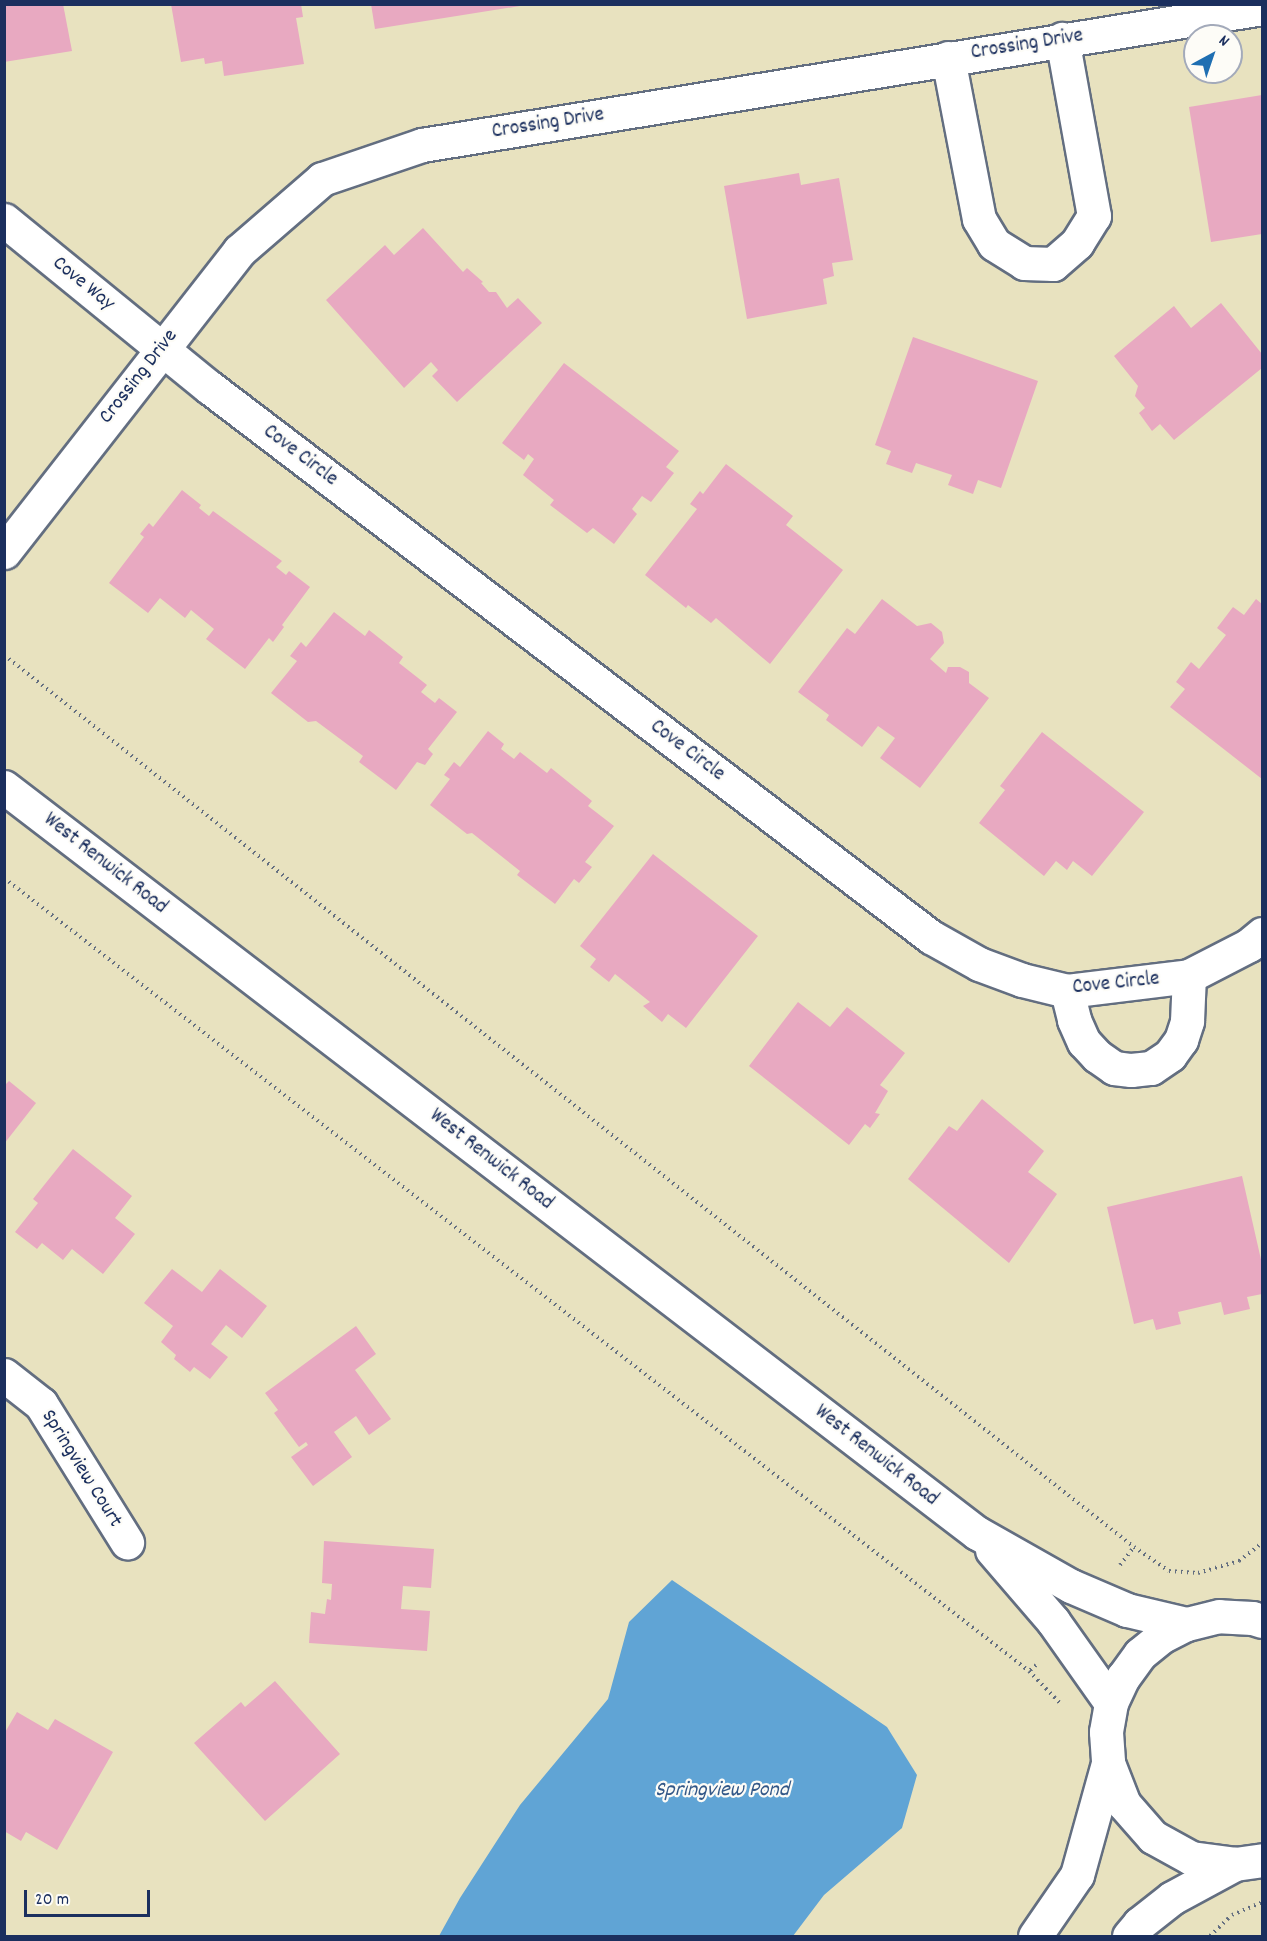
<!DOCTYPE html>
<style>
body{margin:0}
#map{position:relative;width:1267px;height:1941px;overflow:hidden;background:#e8e2bf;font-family:Dekko,sans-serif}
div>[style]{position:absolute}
.water>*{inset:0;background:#60a4d5}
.building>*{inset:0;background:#e8a9c1}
.path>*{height:4px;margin-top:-2px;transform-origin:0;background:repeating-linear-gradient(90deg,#636e80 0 1.5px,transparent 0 6px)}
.roads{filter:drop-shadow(2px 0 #636e80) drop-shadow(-2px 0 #636e80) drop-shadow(0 2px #636e80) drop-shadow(0 -2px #636e80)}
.minor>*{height:33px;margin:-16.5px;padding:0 16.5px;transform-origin:16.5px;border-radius:16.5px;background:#fff}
.tertiary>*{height:33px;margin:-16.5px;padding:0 16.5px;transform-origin:16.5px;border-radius:16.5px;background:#fff}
span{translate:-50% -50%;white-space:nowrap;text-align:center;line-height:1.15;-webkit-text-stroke:4.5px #fdfcf7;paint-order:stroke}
.street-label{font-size:21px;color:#1b2f5e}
.water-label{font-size:22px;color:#335888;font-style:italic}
.frame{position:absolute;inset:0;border:6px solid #1b2f5e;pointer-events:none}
.north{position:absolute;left:1183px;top:24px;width:60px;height:60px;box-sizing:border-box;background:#fdfcf7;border:2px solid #a3aaba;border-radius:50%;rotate:40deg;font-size:16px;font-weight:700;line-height:24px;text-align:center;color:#1b2f5e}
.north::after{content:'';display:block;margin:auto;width:21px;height:27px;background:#1f6fb2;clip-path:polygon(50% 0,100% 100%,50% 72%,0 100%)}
.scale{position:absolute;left:24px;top:1890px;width:126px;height:27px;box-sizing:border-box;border:3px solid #1b2f5e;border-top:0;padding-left:8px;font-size:18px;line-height:21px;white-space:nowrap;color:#1b2f5e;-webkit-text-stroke:4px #fdfcf7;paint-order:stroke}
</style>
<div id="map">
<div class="water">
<i style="clip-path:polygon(672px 1580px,887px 1727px,917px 1775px,902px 1828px,824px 1895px,793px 1936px,439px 1936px,460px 1898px,520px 1805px,608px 1699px,629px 1622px)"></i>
</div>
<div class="building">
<i style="clip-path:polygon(4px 4px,63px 4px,72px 51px,4px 62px)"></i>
<i style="clip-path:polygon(171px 4px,301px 4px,303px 17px,296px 18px,304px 64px,224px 76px,222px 61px,205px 64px,204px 58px,181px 62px)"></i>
<i style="clip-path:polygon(371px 4px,519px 4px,520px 6px,375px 29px)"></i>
<i style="clip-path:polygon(1262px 95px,1262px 234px,1211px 242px,1189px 107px)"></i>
<i style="clip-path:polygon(799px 173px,801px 185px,839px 178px,853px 260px,832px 263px,834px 276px,823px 279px,827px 304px,747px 319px,724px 186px)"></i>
<i style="clip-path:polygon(423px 228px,463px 272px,467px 268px,483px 282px,481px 283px,489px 292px,496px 292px,507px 308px,518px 298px,542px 323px,457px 402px,432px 376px,438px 370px,431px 362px,404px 388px,326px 300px,385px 245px,394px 255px)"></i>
<i style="clip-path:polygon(1221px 303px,1262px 354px,1262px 368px,1174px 440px,1160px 424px,1152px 431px,1139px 413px,1145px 408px,1135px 396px,1138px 386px,1114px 356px,1174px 306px,1191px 328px)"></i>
<i style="clip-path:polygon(913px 337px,1038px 381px,1001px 488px,978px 480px,973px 494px,948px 485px,952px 475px,916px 463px,912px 473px,886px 464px,891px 451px,875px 445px)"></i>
<i style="clip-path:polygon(564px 363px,679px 451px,666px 467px,674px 473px,651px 502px,642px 496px,632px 509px,637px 514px,614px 544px,593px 528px,587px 533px,550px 505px,554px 500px,523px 475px,534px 459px,528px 454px,524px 460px,502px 443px)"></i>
<i style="clip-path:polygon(726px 464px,793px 516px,786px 525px,843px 570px,770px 664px,716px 618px,711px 623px,688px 605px,686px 608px,645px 575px,697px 509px,690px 504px,700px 491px,703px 494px)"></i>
<i style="clip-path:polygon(182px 490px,201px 505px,199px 508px,209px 516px,213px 511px,282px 561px,276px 567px,286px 575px,289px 571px,310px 587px,282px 625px,284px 627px,273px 642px,269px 638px,245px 669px,206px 639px,214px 629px,191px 610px,185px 618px,160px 598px,148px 613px,109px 583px,144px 537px,140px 534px,149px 523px,153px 527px)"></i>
<i style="clip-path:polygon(882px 599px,917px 626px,931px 623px,942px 632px,944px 643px,930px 659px,946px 673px,948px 667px,960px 667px,969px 672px,969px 683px,989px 698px,920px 788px,880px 758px,895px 738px,878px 726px,862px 747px,826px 720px,829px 715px,798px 692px,847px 628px,855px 634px)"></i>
<i style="clip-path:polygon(1256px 599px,1262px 604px,1262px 779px,1170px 707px,1185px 689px,1176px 682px,1191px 662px,1199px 669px,1226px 635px,1217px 628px,1233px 607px,1244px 615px)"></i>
<i style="clip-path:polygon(334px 612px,365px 636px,369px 630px,403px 657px,399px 663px,427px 685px,421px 692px,435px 703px,439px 698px,457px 712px,428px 749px,433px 754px,425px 765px,417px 762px,396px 790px,359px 762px,363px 756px,316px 721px,308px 722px,271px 693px,297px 661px,290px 656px,301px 642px,306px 647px)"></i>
<i style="clip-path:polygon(488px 731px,504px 744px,501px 749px,514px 759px,520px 752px,547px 773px,551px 768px,592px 801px,588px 806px,614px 826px,585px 862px,592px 867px,579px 883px,574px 879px,555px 904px,517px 875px,520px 871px,472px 833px,467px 834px,430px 805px,450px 779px,444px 775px,454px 762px,460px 767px)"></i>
<i style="clip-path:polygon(1042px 732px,1144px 812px,1092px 876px,1073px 861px,1067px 870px,1056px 861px,1044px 876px,979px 823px,1005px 790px,1000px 786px)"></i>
<i style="clip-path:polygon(653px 854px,758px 936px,686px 1028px,668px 1014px,662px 1022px,643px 1006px,650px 1002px,615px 974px,609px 982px,590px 967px,596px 959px,580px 946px)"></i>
<i style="clip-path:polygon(798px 1002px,830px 1027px,847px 1007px,905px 1053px,880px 1085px,888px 1091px,875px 1113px,880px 1114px,870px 1128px,865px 1124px,849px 1145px,749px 1066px)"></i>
<i style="clip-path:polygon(9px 1081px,36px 1103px,4px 1144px,4px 1086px)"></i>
<i style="clip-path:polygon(982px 1099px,1044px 1151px,1028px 1172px,1057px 1194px,1009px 1263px,908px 1179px,949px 1126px,957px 1131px)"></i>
<i style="clip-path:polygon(73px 1149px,132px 1196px,115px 1218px,135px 1234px,103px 1274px,72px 1249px,63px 1260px,42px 1243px,37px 1249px,15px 1232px,38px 1203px,33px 1199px)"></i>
<i style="clip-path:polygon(1242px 1176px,1262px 1264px,1262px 1294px,1247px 1297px,1250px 1309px,1224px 1315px,1221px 1302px,1178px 1312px,1181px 1324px,1156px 1330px,1153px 1319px,1134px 1324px,1107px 1207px)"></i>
<i style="clip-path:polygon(172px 1269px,202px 1292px,220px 1269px,267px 1306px,242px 1338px,226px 1325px,211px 1344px,228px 1357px,210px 1379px,194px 1367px,190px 1372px,174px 1359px,176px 1355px,161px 1342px,173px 1326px,144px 1303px)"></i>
<i style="clip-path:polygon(356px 1326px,376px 1354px,355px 1370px,391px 1419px,369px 1435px,356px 1416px,334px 1432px,352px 1457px,313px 1486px,291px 1457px,308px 1445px,306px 1442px,299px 1447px,274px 1413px,278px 1410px,265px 1393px)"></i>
<i style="clip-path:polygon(324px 1541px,434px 1549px,431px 1588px,403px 1586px,401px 1609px,430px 1611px,427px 1651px,309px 1643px,311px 1612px,325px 1614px,327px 1599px,331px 1600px,332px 1584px,322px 1583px)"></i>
<i style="clip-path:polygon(275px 1681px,340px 1754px,265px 1821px,194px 1743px,241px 1702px,245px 1707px)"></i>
<i style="clip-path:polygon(17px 1712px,48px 1730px,55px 1719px,113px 1752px,57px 1850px,26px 1832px,21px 1841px,4px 1831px,4px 1734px)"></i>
</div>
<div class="path">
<i style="left:4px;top:655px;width:1440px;rotate:38.29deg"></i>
<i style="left:4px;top:878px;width:1296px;rotate:37.73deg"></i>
<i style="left:1120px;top:1565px;width:23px;rotate:-52deg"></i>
<i style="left:1134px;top:1547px;width:42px;rotate:34.4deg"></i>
<i style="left:1169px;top:1571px;width:29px;rotate:4deg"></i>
<i style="left:1198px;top:1573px;width:43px;rotate:-16.3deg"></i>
<i style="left:1239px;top:1561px;width:29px;rotate:-38deg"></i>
<i style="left:1036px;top:1665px;width:9px;rotate:139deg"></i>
<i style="left:1029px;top:1671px;width:46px;rotate:45.9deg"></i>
<i style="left:1210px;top:1936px;width:30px;rotate:-44deg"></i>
<i style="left:1232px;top:1915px;width:33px;rotate:-23deg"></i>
</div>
<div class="roads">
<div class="minor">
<i style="left:948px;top:58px;width:164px;rotate:79.1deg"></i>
<i style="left:979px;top:219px;width:29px;rotate:59deg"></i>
<i style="left:994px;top:244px;width:36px;rotate:32deg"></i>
<i style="left:1024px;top:263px;width:29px;rotate:2deg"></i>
<i style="left:1053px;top:264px;width:32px;rotate:-41deg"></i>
<i style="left:1077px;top:243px;width:32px;rotate:-58deg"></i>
<i style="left:1094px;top:216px;width:180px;rotate:-100.2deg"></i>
<i style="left:4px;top:220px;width:264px;rotate:39.2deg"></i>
<i style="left:209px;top:387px;width:908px;rotate:37.3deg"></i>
<i style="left:931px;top:937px;width:55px;rotate:29.4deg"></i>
<i style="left:979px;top:964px;width:46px;rotate:20.4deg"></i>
<i style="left:1022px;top:980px;width:46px;rotate:13.7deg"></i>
<i style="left:1067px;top:991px;width:123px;rotate:-7deg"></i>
<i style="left:1189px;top:976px;width:68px;rotate:-27.3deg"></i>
<i style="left:1249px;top:945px;width:17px;rotate:-40deg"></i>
<i style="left:4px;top:552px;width:382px;rotate:-52deg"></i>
<i style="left:239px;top:251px;width:110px;rotate:-40.9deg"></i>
<i style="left:322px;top:179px;width:106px;rotate:-18.8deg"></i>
<i style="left:422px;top:145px;width:851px;rotate:-9.26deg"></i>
<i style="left:1067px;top:991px;width:30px;rotate:76deg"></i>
<i style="left:1074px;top:1020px;width:24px;rotate:66deg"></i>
<i style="left:1084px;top:1042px;width:19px;rotate:47deg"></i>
<i style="left:1097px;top:1056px;width:21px;rotate:35deg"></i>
<i style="left:1114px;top:1068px;width:17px;rotate:7deg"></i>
<i style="left:1131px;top:1070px;width:20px;rotate:-6deg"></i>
<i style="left:1151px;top:1068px;width:23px;rotate:-34deg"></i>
<i style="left:1170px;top:1055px;width:19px;rotate:-54deg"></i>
<i style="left:1181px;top:1040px;width:20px;rotate:-72deg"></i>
<i style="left:1187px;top:1021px;width:45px;rotate:-87.5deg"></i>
<i style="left:4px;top:1375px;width:47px;rotate:38.1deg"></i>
<i style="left:41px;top:1404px;width:163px;rotate:58.1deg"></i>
</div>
<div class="tertiary">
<i style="left:4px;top:787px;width:1226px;rotate:37.48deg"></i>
<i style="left:977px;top:1533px;width:108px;rotate:29.4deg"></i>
<i style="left:1071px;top:1586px;width:61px;rotate:23.2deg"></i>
<i style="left:1127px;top:1610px;width:61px;rotate:13.3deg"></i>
<i style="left:992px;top:1550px;width:94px;rotate:49.3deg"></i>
<i style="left:1053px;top:1621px;width:100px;rotate:54.7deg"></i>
<i style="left:1262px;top:1621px;width:10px;rotate:-163deg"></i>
<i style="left:1252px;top:1618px;width:33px;rotate:-177deg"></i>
<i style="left:1219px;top:1616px;width:34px;rotate:166deg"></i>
<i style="left:1186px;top:1624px;width:28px;rotate:153deg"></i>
<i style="left:1161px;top:1637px;width:27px;rotate:141deg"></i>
<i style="left:1140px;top:1654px;width:29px;rotate:126deg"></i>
<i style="left:1123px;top:1677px;width:29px;rotate:115deg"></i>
<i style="left:1111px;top:1703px;width:29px;rotate:100deg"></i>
<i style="left:1106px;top:1732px;width:31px;rotate:86deg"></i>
<i style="left:1108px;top:1763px;width:44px;rotate:68.7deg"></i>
<i style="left:1124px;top:1804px;width:44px;rotate:48.7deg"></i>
<i style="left:1153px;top:1837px;width:43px;rotate:28.9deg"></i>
<i style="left:1191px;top:1858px;width:44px;rotate:7.8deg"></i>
<i style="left:1235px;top:1864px;width:27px;rotate:-8deg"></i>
<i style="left:1035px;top:1936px;width:74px;rotate:-55.5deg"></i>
<i style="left:1077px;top:1875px;width:116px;rotate:-74.5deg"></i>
<i style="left:1129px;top:1936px;width:16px;rotate:-50deg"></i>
<i style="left:1139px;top:1924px;width:42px;rotate:-38.2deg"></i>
<i style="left:1172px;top:1898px;width:72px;rotate:-28.4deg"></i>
</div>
</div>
<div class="street-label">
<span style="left:1027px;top:45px;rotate:-9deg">Crossing Drive</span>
<span style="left:548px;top:124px;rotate:-9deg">Crossing Drive</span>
<span style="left:83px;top:284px;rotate:39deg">Cove Way</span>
<span style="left:139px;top:377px;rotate:-52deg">Crossing Drive</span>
<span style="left:300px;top:456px;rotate:37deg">Cove Circle</span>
<span style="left:687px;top:751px;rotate:37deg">Cove Circle</span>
<span style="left:105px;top:864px;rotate:38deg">West Renwick Road</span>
<span style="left:1116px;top:984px;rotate:-6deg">Cove Circle</span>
<span style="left:491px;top:1160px;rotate:38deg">West Renwick Road</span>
<span style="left:876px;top:1456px;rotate:38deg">West Renwick Road</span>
<span style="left:81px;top:1469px;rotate:58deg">Springview Court</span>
</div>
<div class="water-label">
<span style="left:722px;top:1791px">Springview Pond</span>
</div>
<div class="frame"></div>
<div class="north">N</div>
<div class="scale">20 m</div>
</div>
